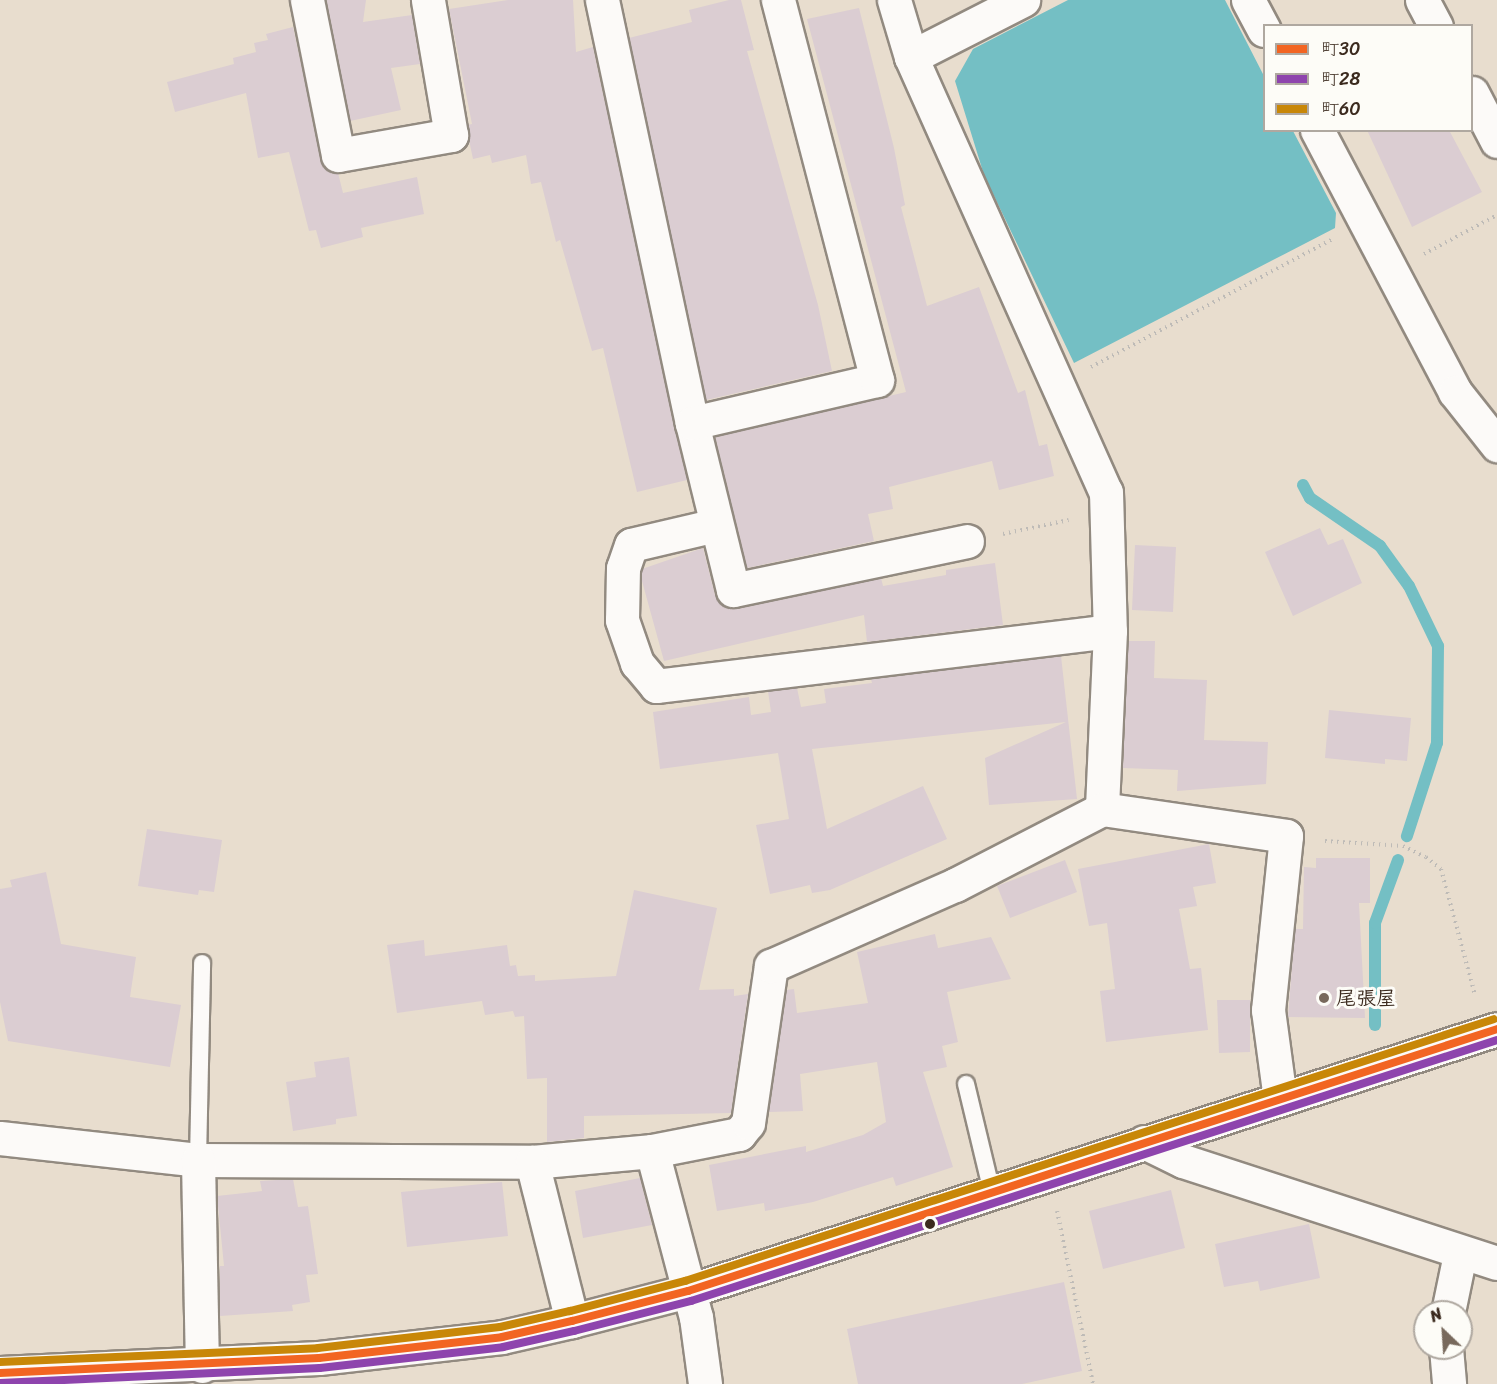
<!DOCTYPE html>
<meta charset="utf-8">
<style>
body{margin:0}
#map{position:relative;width:1497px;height:1384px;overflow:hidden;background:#e8ddce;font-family:Sriracha,"Klee One",sans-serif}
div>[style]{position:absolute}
.water>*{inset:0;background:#74bfc4}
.stream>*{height:12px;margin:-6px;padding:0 6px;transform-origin:6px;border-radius:6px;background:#74bfc4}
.building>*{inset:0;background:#dbcdd2}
.path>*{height:4px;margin-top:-2px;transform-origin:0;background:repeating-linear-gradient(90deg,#bebbb7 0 1.5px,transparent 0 6px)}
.roads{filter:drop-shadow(2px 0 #928a80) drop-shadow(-2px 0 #928a80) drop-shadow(0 2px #928a80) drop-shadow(0 -2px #928a80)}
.service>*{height:16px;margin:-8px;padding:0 8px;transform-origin:8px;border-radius:8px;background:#fcfaf8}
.minor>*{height:33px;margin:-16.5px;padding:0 16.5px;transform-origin:16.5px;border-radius:16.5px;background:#fcfaf8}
.tertiary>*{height:33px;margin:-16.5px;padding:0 16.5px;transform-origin:16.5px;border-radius:16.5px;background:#fcfaf8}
.primary>*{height:33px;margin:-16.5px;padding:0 16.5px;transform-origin:16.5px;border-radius:16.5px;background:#fcfaf8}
.bus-1>*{height:8px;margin:-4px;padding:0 4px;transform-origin:4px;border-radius:4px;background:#f26522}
.bus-2>*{height:8px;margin:-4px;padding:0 4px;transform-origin:4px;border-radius:4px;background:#8e44ad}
.bus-3>*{height:8px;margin:-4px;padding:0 4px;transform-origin:4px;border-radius:4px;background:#c88708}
.dots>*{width:16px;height:16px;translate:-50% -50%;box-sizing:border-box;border:3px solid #fdfcf7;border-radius:50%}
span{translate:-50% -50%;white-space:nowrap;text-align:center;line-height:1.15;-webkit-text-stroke:6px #fdfcf7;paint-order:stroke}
.poi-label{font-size:20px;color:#3b2a1e;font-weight:700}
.left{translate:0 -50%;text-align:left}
.legend{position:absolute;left:1263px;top:24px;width:210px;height:108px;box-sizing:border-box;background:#fdfcf7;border:2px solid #afa8a0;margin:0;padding:8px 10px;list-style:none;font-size:18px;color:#3b2a1e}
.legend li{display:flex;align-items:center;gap:12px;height:30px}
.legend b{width:30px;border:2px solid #afa8a0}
.north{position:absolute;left:1413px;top:1300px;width:60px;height:60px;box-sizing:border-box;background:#fdfcf7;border:2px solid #afa8a0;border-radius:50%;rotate:335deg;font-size:16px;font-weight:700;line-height:24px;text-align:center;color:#3b2a1e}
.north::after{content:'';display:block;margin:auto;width:21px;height:27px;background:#78695c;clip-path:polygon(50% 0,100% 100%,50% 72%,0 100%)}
</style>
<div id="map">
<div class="water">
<i style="clip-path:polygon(1068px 0,1225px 0,1264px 76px,1264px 130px,1293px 131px,1336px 213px,1335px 228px,1074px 363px,984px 175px,955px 81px,973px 49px)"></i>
</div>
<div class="stream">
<i style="left:1303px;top:485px;width:15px;rotate:62deg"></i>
<i style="left:1310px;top:498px;width:85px;rotate:34.4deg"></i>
<i style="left:1380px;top:546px;width:49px;rotate:54.1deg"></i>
<i style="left:1409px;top:586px;width:67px;rotate:64.2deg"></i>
<i style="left:1438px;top:646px;width:97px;rotate:90.6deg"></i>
<i style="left:1437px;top:743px;width:98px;rotate:107.9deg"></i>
<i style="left:1375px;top:1025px;width:102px;rotate:-90deg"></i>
<i style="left:1375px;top:923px;width:67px;rotate:-69.9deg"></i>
</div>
<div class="building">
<i style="clip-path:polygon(326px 0,366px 0,363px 22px,412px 15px,420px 64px,391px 68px,401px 110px,350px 121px)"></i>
<i style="clip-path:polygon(508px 0,573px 0,576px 52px,593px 47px,687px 480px,637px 492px,603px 348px,592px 351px,560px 240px,556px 242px,541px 182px,531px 184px,526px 155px,492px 163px,490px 155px,473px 159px,469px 140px,468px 125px,472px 124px,449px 9px)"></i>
<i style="clip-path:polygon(729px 0,741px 0,754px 50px,747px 51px,818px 305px,832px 371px,706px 400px,629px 38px,692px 22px,689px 10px)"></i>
<i style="clip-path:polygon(859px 8px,894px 148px,905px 205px,901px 207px,927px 306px,979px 287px,1018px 393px,1025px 390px,1039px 446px,1047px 444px,1054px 476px,999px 490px,992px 461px,889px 487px,893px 509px,868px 514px,874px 541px,747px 568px,715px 437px,906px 392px,807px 19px)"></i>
<i style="clip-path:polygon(293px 27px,324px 167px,338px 173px,343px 193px,417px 177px,424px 214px,361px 228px,363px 237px,321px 248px,316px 230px,309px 231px,289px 152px,258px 158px,246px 93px,175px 112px,167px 82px,234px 64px,233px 58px,256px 52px,254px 43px,268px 40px,266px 34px)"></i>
<i style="clip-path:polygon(1367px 130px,1449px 130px,1482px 192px,1412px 227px)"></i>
<i style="clip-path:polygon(1320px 528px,1328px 545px,1343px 539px,1362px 583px,1293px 616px,1265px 552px)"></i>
<i style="clip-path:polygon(1135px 545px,1176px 547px,1173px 612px,1132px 610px)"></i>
<i style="clip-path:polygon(703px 548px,715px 595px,728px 608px,881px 578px,883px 586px,946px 575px,946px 570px,995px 563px,1003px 625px,867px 642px,864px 615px,664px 661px,642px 581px,642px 569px)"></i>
<i style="clip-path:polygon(1128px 641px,1155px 641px,1154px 678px,1207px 680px,1204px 740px,1268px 742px,1266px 784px,1177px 791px,1178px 770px,1123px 768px)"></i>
<i style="clip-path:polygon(1061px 656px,1077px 799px,989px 805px,985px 758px,1066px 722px,812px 749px,827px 829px,923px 786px,947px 839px,830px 890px,812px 893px,810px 885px,770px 894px,756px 825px,789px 819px,778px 753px,660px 769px,653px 712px,749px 697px,751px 715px,771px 712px,768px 691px,797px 688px,801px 707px,826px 703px,824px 689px,872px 683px,871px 679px)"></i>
<i style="clip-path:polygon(1329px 710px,1411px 718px,1407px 761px,1385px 759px,1385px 764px,1325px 758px)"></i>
<i style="clip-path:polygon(147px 829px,222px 840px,214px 892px,199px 890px,198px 895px,138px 886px)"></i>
<i style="clip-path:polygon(1209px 844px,1216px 883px,1193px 887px,1197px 906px,1179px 909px,1190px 969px,1201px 968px,1208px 1030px,1106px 1042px,1100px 991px,1115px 989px,1107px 923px,1089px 926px,1078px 869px)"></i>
<i style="clip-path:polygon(1316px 858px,1370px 858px,1370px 903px,1359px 903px,1365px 1018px,1288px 1017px,1295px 929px,1303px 929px,1304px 867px,1316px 868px)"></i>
<i style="clip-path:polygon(1065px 860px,1077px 892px,1010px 918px,997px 886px)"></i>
<i style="clip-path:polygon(46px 872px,61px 944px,136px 957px,130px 997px,181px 1005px,170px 1067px,8px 1041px,0 1002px,0 889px,12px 887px,10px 880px)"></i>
<i style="clip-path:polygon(634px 890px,717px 908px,699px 990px,734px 989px,734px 996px,748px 994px,731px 1113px,584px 1116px,584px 1138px,547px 1142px,547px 1078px,527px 1079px,524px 1016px,515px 1017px,513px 1011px,485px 1015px,482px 1001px,397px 1013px,387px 945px,424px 940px,425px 956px,507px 945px,510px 966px,516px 965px,518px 976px,535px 975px,535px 981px,616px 976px)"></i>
<i style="clip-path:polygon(935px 934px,938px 948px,991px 937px,1011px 979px,947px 992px,958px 1042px,942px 1046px,947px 1067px,923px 1072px,953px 1167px,896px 1186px,893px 1177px,813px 1202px,765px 1211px,764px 1203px,717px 1211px,709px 1165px,806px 1146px,806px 1152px,863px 1135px,886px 1122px,877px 1062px,800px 1074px,803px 1111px,769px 1112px,786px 990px,794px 989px,797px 1013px,868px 1003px,857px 952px)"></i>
<i style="clip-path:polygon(1217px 1000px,1250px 1000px,1250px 1052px,1219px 1053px)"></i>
<i style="clip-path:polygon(349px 1057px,357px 1116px,336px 1119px,336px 1124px,293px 1131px,286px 1082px,316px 1077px,314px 1062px)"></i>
<i style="clip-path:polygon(640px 1178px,652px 1225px,583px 1238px,575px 1191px)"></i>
<i style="clip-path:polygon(293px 1179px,298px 1207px,308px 1206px,318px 1274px,306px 1275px,310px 1302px,292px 1305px,293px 1311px,220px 1316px,220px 1266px,224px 1266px,217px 1196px,262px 1191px,260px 1181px)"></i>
<i style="clip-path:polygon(502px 1182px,508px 1236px,407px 1247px,401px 1192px)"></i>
<i style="clip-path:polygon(1171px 1190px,1185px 1248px,1103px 1269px,1089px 1211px)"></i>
<i style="clip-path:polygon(1309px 1224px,1320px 1278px,1260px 1291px,1258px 1281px,1224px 1287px,1215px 1244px)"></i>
<i style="clip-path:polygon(1064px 1282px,1082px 1371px,1022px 1384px,858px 1384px,847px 1329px)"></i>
</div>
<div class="path">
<i style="left:1424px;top:254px;width:83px;rotate:-28.1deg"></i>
<i style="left:1091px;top:367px;width:272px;rotate:-27.9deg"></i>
<i style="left:1003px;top:534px;width:67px;rotate:-12deg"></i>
<i style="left:1325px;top:841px;width:78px;rotate:3.7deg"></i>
<i style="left:1403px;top:846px;width:25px;rotate:26deg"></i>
<i style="left:1426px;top:857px;width:19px;rotate:39deg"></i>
<i style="left:1441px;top:869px;width:131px;rotate:74.9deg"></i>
<i style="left:1057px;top:1211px;width:177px;rotate:78.2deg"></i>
</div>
<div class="roads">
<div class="service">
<i style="left:966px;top:1084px;width:111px;rotate:76.5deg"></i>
<i style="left:198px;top:1160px;width:197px;rotate:-88.8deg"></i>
</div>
<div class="minor">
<i style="left:307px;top:0;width:158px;rotate:78.7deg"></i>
<i style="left:338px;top:155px;width:115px;rotate:-10deg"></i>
<i style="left:451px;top:135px;width:137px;rotate:-99.7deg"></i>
<i style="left:602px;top:0;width:432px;rotate:78deg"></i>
<i style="left:692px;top:423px;width:172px;rotate:76.2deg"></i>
<i style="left:733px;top:590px;width:239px;rotate:-11.8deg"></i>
<i style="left:894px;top:0;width:59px;rotate:73.4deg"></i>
<i style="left:911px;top:57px;width:477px;rotate:65.9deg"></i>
<i style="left:1106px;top:492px;width:139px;rotate:88.4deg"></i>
<i style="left:1110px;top:631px;width:178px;rotate:92.6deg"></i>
<i style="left:1422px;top:0;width:30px;rotate:62deg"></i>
<i style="left:911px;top:57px;width:126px;rotate:-27deg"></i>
<i style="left:1472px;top:93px;width:54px;rotate:62.5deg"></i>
<i style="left:692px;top:423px;width:190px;rotate:-13.1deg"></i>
<i style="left:877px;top:380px;width:393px;rotate:-104.6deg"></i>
<i style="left:716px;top:525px;width:87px;rotate:166.8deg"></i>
<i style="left:631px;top:545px;width:24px;rotate:109deg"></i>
<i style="left:623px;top:568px;width:52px;rotate:91.1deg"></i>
<i style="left:622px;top:620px;width:46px;rotate:70.8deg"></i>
<i style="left:637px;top:663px;width:30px;rotate:50deg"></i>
<i style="left:656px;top:686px;width:457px;rotate:-6.9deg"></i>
<i style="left:0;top:1138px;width:199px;rotate:6.3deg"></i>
<i style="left:198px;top:1160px;width:334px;rotate:0.3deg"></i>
<i style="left:532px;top:1162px;width:121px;rotate:-5.2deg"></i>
<i style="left:652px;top:1151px;width:89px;rotate:-11.1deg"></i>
<i style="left:739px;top:1134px;width:14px;rotate:-51deg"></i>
<i style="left:748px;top:1123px;width:159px;rotate:-81.7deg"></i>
<i style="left:771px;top:966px;width:201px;rotate:-23.8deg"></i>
<i style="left:955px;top:885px;width:165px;rotate:-27.3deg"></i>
<i style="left:1102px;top:809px;width:186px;rotate:8.3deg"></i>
<i style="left:1286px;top:836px;width:175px;rotate:95.9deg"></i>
<i style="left:1268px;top:1010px;width:90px;rotate:82.3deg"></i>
<i style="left:1144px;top:1142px;width:43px;rotate:26deg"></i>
<i style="left:1183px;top:1161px;width:330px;rotate:18deg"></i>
<i style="left:652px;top:1151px;width:172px;rotate:75.2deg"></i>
<i style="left:696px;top:1317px;width:68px;rotate:82.3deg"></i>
<i style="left:198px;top:1160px;width:206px;rotate:88.9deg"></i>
<i style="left:532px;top:1162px;width:164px;rotate:75.9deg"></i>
<i style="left:1448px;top:1312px;width:59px;rotate:-78.3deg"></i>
<i style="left:1446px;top:1348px;width:36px;rotate:85deg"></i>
</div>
<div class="tertiary">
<i style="left:1248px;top:0;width:34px;rotate:62deg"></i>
<i style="left:1317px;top:130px;width:296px;rotate:62.2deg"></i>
<i style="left:1455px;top:392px;width:68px;rotate:51.6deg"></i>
</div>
<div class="primary">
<i style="left:0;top:1373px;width:319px;rotate:-2.7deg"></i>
<i style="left:319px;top:1358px;width:184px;rotate:-6.5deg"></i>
<i style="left:502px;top:1337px;width:72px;rotate:-12.9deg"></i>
<i style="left:572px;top:1321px;width:120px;rotate:-14.5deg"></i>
<i style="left:688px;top:1291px;width:850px;rotate:-17.94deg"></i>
</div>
</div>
<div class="bus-1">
<i style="left:0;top:1373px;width:319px;rotate:-2.7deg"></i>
<i style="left:319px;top:1358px;width:184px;rotate:-6.5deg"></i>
<i style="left:502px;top:1337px;width:72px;rotate:-12.9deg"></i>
<i style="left:572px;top:1321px;width:120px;rotate:-14.5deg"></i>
<i style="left:688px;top:1291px;width:850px;rotate:-17.94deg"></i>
</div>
<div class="bus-2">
<i style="left:0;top:1383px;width:320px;rotate:-2.7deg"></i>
<i style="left:320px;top:1368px;width:184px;rotate:-6.5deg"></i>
<i style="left:503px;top:1347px;width:73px;rotate:-12.7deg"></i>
<i style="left:574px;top:1331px;width:121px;rotate:-14.4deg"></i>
<i style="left:691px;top:1301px;width:847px;rotate:-17.94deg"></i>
</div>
<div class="bus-3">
<i style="left:0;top:1362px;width:318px;rotate:-2.5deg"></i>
<i style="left:318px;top:1348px;width:183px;rotate:-6.6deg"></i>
<i style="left:500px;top:1327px;width:72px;rotate:-12.9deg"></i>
<i style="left:570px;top:1311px;width:119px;rotate:-14.6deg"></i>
<i style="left:685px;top:1281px;width:850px;rotate:-17.94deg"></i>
</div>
<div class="dots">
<i style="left:1324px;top:998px;background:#78695c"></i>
<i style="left:930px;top:1224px;background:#3b2a1e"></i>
</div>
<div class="poi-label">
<span class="left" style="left:1336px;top:998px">尾張屋</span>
</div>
<ul class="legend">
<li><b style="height:8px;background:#f26522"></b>町30</li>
<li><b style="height:8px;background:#8e44ad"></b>町28</li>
<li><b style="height:8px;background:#c88708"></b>町60</li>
</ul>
<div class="north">N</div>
</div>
